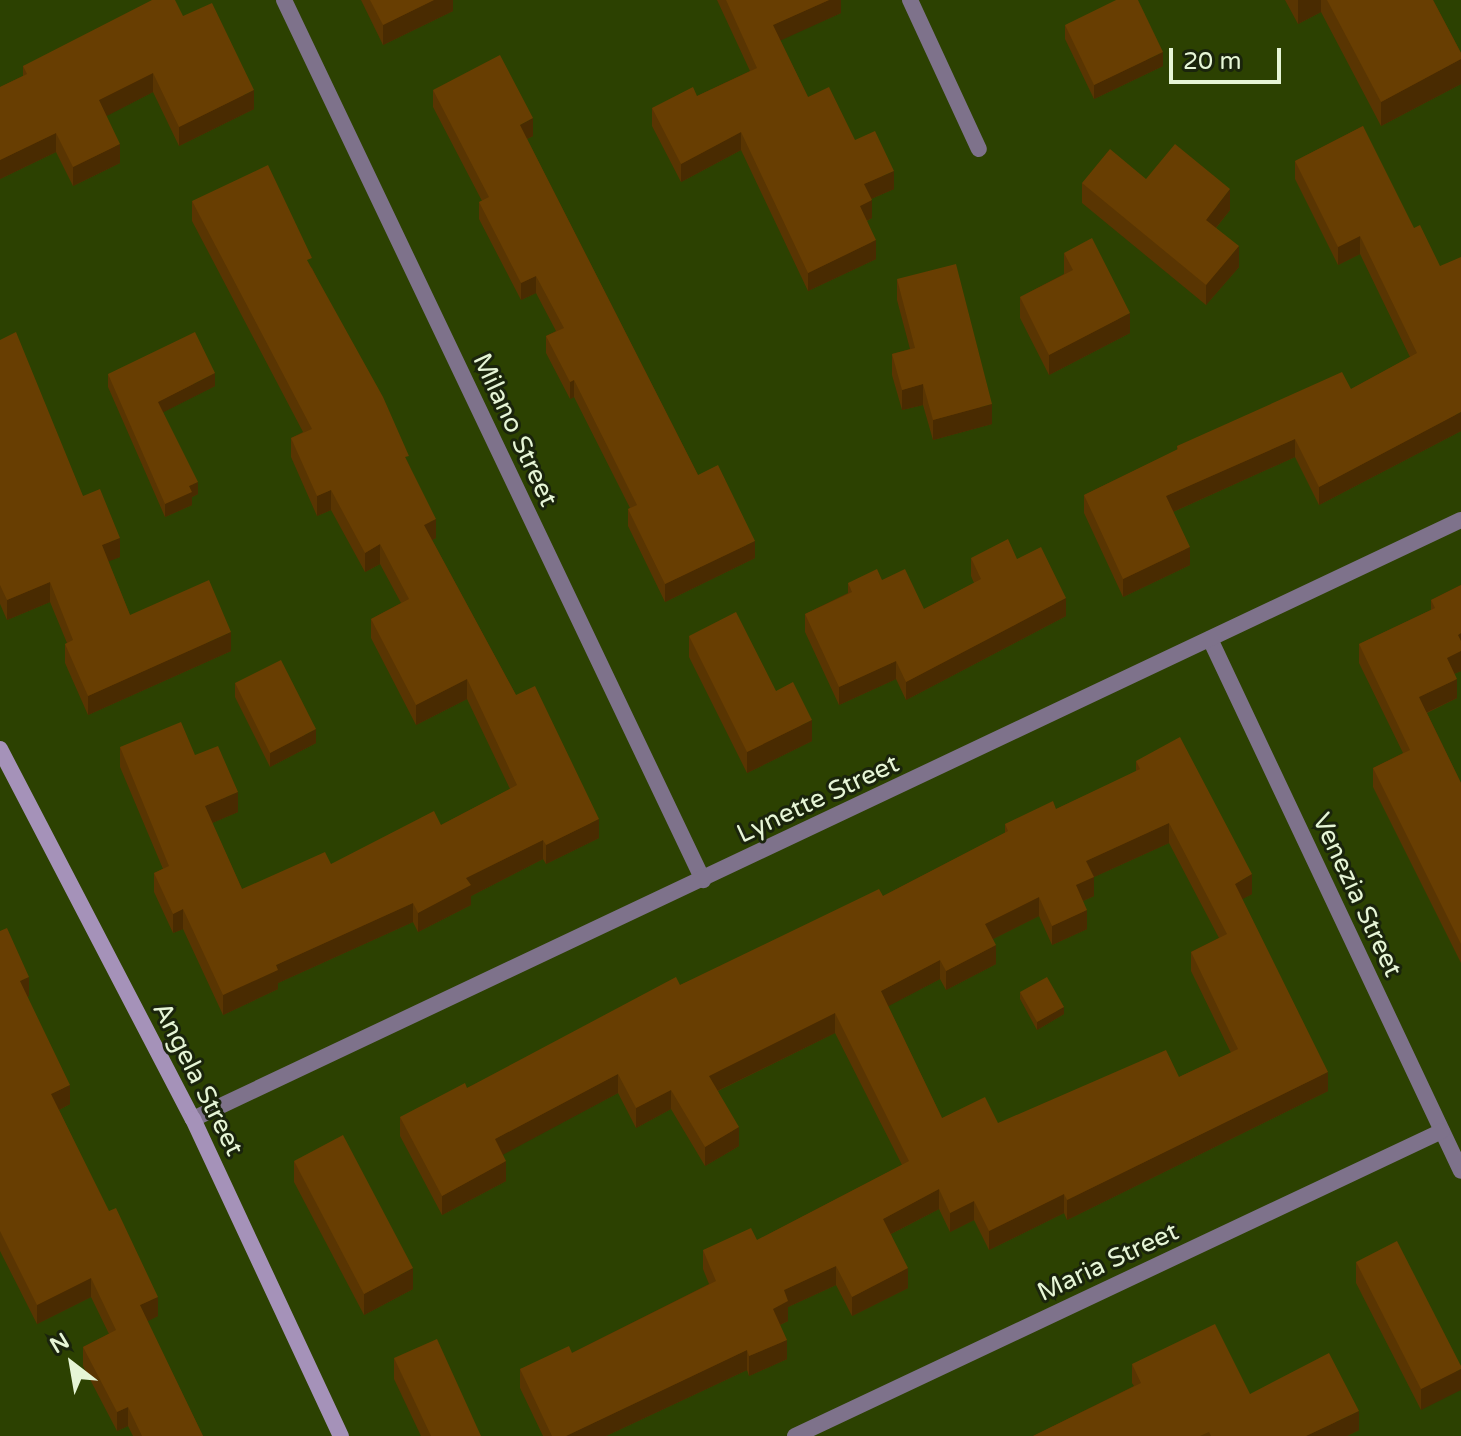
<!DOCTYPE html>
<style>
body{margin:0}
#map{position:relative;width:1461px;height:1436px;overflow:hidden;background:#2c4101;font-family:"Varela Round",sans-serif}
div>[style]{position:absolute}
.street>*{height:16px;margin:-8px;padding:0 8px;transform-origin:8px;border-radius:8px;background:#7e728b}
.secondary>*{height:16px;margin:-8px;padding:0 8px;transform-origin:8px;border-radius:8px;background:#a592b9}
.wall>*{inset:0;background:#593502}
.shaded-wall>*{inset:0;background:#492b01}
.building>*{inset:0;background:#683e02}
span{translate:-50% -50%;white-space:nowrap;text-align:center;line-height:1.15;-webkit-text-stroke:6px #1a240c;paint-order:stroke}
.street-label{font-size:26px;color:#e6f5d6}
.north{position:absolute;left:32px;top:1324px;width:80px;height:80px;-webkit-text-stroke:6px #1a240c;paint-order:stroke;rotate:329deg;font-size:22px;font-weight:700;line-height:32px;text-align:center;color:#e6f5d6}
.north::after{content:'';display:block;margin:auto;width:28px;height:36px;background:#e6f5d6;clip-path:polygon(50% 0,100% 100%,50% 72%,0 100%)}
.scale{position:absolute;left:1169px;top:48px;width:112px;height:36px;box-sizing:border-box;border:4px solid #e6f5d6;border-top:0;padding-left:10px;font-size:24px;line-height:28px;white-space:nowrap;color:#e6f5d6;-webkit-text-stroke:6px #1a240c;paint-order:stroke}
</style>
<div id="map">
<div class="street">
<i style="left:284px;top:0;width:975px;rotate:64.54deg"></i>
<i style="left:910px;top:0;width:164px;rotate:65.2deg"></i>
<i style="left:1210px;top:639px;width:588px;rotate:64.74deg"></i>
<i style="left:193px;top:1119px;width:1402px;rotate:-25.29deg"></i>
<i style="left:795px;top:1436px;width:715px;rotate:-25.24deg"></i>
</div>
<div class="secondary">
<i style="left:0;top:749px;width:417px;rotate:62.5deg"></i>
<i style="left:193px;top:1119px;width:350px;rotate:65deg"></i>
</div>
<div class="wall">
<i style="clip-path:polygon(361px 0,453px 0,453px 11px,383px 45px)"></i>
<i style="clip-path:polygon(717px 0,841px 0,841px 13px,780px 40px,808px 97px,855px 140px,894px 189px,871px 199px,872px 218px,867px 221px,876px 259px,808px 291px,741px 150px,681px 182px,652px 126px,652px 108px,697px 96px,750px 71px)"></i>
<i style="clip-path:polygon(1285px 0,1433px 0,1461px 53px,1461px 84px,1381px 126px,1321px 12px,1298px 24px)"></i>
<i style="clip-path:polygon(183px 16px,254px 109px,179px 146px,153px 92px,106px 116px,120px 163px,73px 186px,56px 152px,0 179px,0 87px,23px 76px,23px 66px)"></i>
<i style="clip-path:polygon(1065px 25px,1163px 66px,1094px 99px,1065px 39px)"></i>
<i style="clip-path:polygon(433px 90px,533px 136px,527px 139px,698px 475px,755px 558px,665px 602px,628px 526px,628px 509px,630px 508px,574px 397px,570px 399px,546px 353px,546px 336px,556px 331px,536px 293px,521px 300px,479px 219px,479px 202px,482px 201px,433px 107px)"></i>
<i style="clip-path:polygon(1363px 126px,1461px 431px,1319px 505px,1295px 457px,1173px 512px,1190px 565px,1123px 597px,1084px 513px,1084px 495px,1177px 450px,1177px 446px,1351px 389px,1410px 357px,1360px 254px,1338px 265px,1295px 179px,1295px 161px)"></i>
<i style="clip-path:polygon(1146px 179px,1230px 210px,1216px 228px,1239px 267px,1206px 305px,1082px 203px,1082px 183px)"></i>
<i style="clip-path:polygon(192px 201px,312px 268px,409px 465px,436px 538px,432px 540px,516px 695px,599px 838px,546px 864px,543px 859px,471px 896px,471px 905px,418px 932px,413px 922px,278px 983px,278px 989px,223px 1015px,183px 929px,173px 933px,154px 892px,154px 873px,163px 869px,120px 767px,120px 747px,195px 755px,238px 812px,212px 823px,242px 889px,331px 864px,441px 825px,510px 789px,467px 699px,416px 725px,371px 638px,371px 619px,401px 603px,380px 564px,365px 572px,331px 510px,317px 516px,291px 457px,291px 438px,303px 432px,192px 221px)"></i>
<i style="clip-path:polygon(1064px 253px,1130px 333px,1049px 375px,1020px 318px,1020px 297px,1064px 274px)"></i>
<i style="clip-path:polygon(897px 279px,992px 424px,933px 440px,923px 405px,902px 410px,892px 375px,892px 354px,910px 349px,897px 300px)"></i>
<i style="clip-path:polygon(0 340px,83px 496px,120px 557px,108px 561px,130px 615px,231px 651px,88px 715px,65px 663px,65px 644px,67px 643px,50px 602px,7px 620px,0 604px)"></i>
<i style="clip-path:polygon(108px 374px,215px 386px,163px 412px,198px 494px,192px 497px,192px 505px,165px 517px,108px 387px)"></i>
<i style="clip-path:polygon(971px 558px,1017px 559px,1066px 616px,906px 700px,896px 679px,839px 705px,805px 632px,805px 614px,848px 593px,848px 583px,882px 580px,924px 609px,974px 583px,971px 576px)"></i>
<i style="clip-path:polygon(1461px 585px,1461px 671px,1454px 674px,1457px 698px,1427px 713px,1461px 783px,1461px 963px,1373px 787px,1373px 768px,1403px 753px,1359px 663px,1359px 644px,1431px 610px,1431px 600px)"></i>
<i style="clip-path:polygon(689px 636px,776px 691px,812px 741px,747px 773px,689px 657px)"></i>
<i style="clip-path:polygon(235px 683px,316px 743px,270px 767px,235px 697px)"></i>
<i style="clip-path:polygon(evenodd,1136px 761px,1252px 894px,1242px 899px,1328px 1091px,1067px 1220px,1064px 1213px,989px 1250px,974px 1220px,950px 1232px,939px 1209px,891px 1234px,908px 1288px,852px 1316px,836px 1285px,788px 1307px,788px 1321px,780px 1325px,787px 1359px,749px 1376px,747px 1370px,606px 1436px,543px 1436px,520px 1388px,520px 1369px,572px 1353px,709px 1284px,703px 1269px,703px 1250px,757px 1240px,902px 1165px,835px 1033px,718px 1091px,739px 1146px,705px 1166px,671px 1109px,636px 1128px,618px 1093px,503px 1154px,506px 1181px,442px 1215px,400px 1136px,400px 1117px,467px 1088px,680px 985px,883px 896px,1005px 833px,1005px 824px,1056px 809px,1136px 772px,1136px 761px,1169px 843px,1219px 938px,1191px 952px,1191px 971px,1231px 1053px,1179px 1077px,998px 1123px,942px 1118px,888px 1006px,940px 979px,946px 990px,996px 964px,993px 939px,1039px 916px,1052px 945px,1087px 929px,1083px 901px,1094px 896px,1094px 877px,1169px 843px)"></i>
<i style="clip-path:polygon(0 931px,29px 996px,27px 997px,70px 1104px,59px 1110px,158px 1316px,147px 1321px,203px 1436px,133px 1436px,128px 1426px,117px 1431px,83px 1366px,83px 1347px,109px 1334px,91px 1297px,37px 1324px,0 1251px)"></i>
<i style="clip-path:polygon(1020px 992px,1064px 1014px,1037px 1030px,1020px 999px)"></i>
<i style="clip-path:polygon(294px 1161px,413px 1289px,364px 1315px,294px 1182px)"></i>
<i style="clip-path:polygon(1356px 1262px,1461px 1366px,1421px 1410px,1356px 1283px)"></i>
<i style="clip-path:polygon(394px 1358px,481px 1436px,421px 1436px,394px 1379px)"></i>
<i style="clip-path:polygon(1132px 1364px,1250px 1394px,1359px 1430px,1347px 1436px,1033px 1436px,1134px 1386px,1132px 1383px)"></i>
</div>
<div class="shaded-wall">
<i style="clip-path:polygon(434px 0,453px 0,453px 11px,383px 45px,383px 25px)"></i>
<i style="clip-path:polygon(829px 0,841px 0,841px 13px,773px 44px,773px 25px)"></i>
<i style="clip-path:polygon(1298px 0,1321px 0,1321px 12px,1298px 24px)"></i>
<i style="clip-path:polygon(1163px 52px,1163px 66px,1094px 99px,1094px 85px)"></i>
<i style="clip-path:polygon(1461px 59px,1461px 84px,1381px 126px,1381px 102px)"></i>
<i style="clip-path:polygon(153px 73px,153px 92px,99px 120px,99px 100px)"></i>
<i style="clip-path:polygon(254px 90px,254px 109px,179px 146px,179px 127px)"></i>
<i style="clip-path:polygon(533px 118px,533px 136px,520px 142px,520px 125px)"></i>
<i style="clip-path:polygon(741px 132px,741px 150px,681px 182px,681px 164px)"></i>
<i style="clip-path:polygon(56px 133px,56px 152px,0 179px,0 160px)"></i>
<i style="clip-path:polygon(120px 144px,120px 163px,73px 186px,73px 167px)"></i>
<i style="clip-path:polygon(894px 171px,894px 189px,864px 202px,864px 184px)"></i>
<i style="clip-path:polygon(1230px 189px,1230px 210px,1206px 240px,1206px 220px)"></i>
<i style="clip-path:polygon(872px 200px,872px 218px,860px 224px,860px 206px)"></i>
<i style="clip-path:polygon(1360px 236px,1360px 254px,1338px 265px,1338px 247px)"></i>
<i style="clip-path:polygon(876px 240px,876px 259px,808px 291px,808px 273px)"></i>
<i style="clip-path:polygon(1239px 246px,1239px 267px,1206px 305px,1206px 285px)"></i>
<i style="clip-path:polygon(536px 276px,536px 293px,521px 300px,521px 283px)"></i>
<i style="clip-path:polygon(1130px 313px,1130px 333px,1049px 375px,1049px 355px)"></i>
<i style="clip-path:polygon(215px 373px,215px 386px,158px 415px,158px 402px)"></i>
<i style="clip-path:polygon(574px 380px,574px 397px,570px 399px,570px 382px)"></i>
<i style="clip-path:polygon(923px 384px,923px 405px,902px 410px,902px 390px)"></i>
<i style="clip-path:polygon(992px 404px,992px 424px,933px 440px,933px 420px)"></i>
<i style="clip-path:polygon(1461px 412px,1461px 431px,1319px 505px,1319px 487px)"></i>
<i style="clip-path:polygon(1295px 439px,1295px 457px,1166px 515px,1166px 496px)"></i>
<i style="clip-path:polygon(198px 482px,198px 494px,192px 497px,192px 505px,165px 517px,165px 504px,189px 486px)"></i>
<i style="clip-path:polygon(331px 490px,331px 510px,317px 516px,317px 496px)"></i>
<i style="clip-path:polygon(436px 519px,436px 538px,424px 544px,424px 525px)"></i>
<i style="clip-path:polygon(120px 538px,120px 557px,102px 564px,102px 545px)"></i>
<i style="clip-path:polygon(755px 541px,755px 558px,665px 602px,665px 584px)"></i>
<i style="clip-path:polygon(380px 544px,380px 564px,365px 572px,365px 553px)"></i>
<i style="clip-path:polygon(1190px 547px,1190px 565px,1123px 597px,1123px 579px)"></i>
<i style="clip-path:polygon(50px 582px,50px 602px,7px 620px,7px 600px)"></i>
<i style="clip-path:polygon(1066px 598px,1066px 616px,906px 700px,906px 682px)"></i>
<i style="clip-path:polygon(231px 632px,231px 651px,88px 715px,88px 696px)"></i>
<i style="clip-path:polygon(1461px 633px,1461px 671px,1447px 677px,1447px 658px,1458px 635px)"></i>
<i style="clip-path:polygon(896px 661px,896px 679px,839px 705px,839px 687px)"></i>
<i style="clip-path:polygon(467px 679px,467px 699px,416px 725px,416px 705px)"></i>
<i style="clip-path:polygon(1457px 679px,1457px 698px,1419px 716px,1419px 697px)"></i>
<i style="clip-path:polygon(812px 720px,812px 741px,747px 773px,747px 752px)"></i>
<i style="clip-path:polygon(316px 729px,316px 743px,270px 767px,270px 753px)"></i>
<i style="clip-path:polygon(238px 792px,238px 812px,205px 826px,205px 806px)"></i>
<i style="clip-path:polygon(599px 819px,599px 838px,546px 864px,546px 845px)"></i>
<i style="clip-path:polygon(1169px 823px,1169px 843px,1094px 877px,1094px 896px,1076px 904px,1076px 885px,1086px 861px)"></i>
<i style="clip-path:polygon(543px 840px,543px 859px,471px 896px,471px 905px,418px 932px,418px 913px,466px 878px)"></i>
<i style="clip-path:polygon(1252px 874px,1252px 894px,1235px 903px,1235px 884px)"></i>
<i style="clip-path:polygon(1039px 897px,1039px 916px,985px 943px,985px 924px)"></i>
<i style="clip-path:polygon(413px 903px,413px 922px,278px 983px,278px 989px,223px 1015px,223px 995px,276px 965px)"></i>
<i style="clip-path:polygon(183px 909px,183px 929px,173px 933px,173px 914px)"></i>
<i style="clip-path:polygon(1087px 910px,1087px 929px,1052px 945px,1052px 926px)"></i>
<i style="clip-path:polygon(996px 945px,996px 964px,946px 990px,946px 971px)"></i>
<i style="clip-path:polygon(940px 960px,940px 979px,881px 1010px,881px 991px)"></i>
<i style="clip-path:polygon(29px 977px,29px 996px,20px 1001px,20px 981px)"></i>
<i style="clip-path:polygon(1064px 1007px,1064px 1014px,1037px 1030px,1037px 1022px)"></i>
<i style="clip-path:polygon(835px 1013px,835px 1033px,709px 1095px,709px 1076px)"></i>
<i style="clip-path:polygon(1328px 1072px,1328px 1091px,1067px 1220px,1067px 1200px)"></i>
<i style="clip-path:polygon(618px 1074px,618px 1093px,495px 1159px,495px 1139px)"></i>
<i style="clip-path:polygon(70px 1085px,70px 1104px,51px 1114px,51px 1094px)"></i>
<i style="clip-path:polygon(671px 1090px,671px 1109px,636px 1128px,636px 1108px)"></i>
<i style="clip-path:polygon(739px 1127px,739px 1146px,705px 1166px,705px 1147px)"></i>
<i style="clip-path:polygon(506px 1161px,506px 1181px,442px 1215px,442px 1196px)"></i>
<i style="clip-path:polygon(939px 1189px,939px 1209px,883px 1238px,883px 1219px)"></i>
<i style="clip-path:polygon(1064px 1194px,1064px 1213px,989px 1250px,989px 1231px)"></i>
<i style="clip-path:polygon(974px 1201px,974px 1220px,950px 1232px,950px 1213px)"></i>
<i style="clip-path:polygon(836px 1266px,836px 1285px,788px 1307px,788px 1321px,773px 1328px,773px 1309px,784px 1290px)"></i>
<i style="clip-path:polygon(413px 1268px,413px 1289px,364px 1315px,364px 1294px)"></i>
<i style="clip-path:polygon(908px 1268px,908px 1288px,852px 1316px,852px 1297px)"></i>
<i style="clip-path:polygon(91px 1278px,91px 1297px,37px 1324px,37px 1305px)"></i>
<i style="clip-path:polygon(158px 1297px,158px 1316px,140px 1325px,140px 1305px)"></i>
<i style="clip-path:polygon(787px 1340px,787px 1359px,749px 1376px,749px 1356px)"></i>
<i style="clip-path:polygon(747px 1350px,747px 1370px,606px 1436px,566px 1436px)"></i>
<i style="clip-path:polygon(1461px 1369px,1461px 1390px,1421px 1410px,1421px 1389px)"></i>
<i style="clip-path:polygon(128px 1407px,128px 1426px,117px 1431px,117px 1412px)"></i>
<i style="clip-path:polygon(1359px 1411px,1359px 1430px,1347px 1436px,1306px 1436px)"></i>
</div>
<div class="building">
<i style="clip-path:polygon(152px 0,175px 0,183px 16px,212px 3px,254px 90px,179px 127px,153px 73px,99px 100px,120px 144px,73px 167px,56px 133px,0 160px,0 87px,27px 74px,23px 66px)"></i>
<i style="clip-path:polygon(370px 0,434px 0,383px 25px)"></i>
<i style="clip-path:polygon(726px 0,829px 0,773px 25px,808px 97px,829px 87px,855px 140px,875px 131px,894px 171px,864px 184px,872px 200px,860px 206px,876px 240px,808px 273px,741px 132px,681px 164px,652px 108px,693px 87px,697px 96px,757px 68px)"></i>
<i style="clip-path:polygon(1116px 0,1138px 0,1163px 52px,1094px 85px,1065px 25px)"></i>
<i style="clip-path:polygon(1327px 0,1433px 0,1461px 53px,1461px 59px,1381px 102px)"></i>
<i style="clip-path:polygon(500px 55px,533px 118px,520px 125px,698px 475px,718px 465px,755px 541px,665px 584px,628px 509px,637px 505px,574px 380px,570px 382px,546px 336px,564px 328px,536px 276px,521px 283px,479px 202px,489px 197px,433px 90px)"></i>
<i style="clip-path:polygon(1363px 126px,1414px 228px,1420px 225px,1440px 266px,1461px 257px,1461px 412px,1319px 487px,1295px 439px,1166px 496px,1190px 547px,1123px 579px,1084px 495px,1178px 449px,1177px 446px,1342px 372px,1351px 389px,1417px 353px,1360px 236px,1338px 247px,1295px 161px)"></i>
<i style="clip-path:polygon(1175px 144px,1230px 189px,1206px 220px,1239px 246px,1206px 285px,1082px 183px,1110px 149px,1146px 179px)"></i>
<i style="clip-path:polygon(268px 165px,312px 258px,307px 260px,383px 397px,409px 456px,405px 457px,436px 519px,424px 525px,516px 695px,535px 686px,599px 819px,546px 845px,543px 840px,466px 878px,471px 885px,418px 913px,413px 903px,276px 965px,278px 970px,223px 995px,183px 909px,173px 914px,154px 873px,169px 866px,120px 747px,181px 722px,195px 755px,218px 746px,238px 792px,205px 806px,242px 889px,325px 852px,331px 864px,434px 811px,441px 825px,517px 785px,467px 679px,416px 705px,371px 619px,409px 599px,380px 544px,365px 553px,331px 490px,317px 496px,291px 438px,312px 429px,192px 201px)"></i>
<i style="clip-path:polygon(1092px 238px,1130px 313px,1049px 355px,1020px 297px,1073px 270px,1064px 253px)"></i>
<i style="clip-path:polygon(956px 264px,992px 404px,933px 420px,923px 384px,902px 390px,892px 354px,915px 348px,897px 279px)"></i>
<i style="clip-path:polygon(16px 332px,83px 496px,100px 489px,120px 538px,102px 545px,130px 615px,209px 580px,231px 632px,88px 696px,65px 644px,73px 640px,50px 582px,7px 600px,0 585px,0 340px)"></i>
<i style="clip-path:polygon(195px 332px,215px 373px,158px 402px,198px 482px,189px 486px,192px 492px,165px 504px,108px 374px)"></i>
<i style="clip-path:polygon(1008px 539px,1017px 559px,1041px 547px,1066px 598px,906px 682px,896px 661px,839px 687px,805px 614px,852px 592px,848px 583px,877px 569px,882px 580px,905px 569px,924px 609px,981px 579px,971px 558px)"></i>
<i style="clip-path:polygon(1461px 585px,1461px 633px,1458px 635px,1461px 641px,1461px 651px,1447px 658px,1457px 679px,1419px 697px,1461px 783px,1461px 944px,1373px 768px,1410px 750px,1359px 644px,1435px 608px,1431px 600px)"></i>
<i style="clip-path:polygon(736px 612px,776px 691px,793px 682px,812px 720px,747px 752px,689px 636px)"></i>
<i style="clip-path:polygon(281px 660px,316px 729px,270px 753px,235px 683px)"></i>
<i style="clip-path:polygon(evenodd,1180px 737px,1252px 874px,1235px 884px,1328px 1072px,1067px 1200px,1064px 1194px,989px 1231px,974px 1201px,950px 1213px,939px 1189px,883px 1219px,908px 1268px,852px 1297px,836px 1266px,784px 1290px,788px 1301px,773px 1309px,787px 1340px,749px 1356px,747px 1350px,566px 1436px,552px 1436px,520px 1369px,569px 1346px,572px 1353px,716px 1281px,703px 1250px,751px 1228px,757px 1240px,909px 1161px,835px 1013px,709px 1076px,739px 1127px,705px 1147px,671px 1090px,636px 1108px,618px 1074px,495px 1139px,506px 1161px,442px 1196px,400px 1117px,465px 1083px,467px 1088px,676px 977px,680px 985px,879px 889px,883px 896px,1008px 831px,1005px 824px,1053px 801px,1056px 809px,1140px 769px,1136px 761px,1180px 737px,1169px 823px,1227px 934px,1191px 952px,1238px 1049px,1179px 1077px,1166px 1050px,998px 1123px,985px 1097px,942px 1118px,881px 991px,940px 960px,946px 971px,996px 945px,985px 924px,1039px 897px,1052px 926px,1087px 910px,1076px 885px,1094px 877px,1086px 861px,1169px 823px)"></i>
<i style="clip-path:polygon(7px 928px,29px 977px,20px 981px,70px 1085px,51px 1094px,109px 1211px,116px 1208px,158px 1297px,140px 1305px,203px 1436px,142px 1436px,128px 1407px,117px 1412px,83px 1347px,116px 1330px,91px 1278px,37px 1305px,0 1231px,0 931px)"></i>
<i style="clip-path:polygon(1047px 977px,1064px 1007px,1037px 1022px,1020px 992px)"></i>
<i style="clip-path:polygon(343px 1135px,413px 1268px,364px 1294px,294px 1161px)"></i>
<i style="clip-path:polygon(1397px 1241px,1461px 1366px,1461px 1369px,1421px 1389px,1356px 1262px)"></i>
<i style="clip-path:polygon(1215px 1324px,1250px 1394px,1329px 1353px,1359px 1411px,1306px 1436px,1211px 1436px,1209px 1432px,1200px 1436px,1033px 1436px,1141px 1383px,1132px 1364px)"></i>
<i style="clip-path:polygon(437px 1339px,481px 1436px,431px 1436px,394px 1358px)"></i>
</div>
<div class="street-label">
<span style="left:515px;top:430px;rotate:65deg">Milano Street</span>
<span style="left:818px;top:799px;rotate:-25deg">Lynette Street</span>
<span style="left:1357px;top:895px;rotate:65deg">Venezia Street</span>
<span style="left:198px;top:1079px;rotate:63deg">Angela Street</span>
<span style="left:1108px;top:1262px;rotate:-25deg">Maria Street</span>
</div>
<div class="north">N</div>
<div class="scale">20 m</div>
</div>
